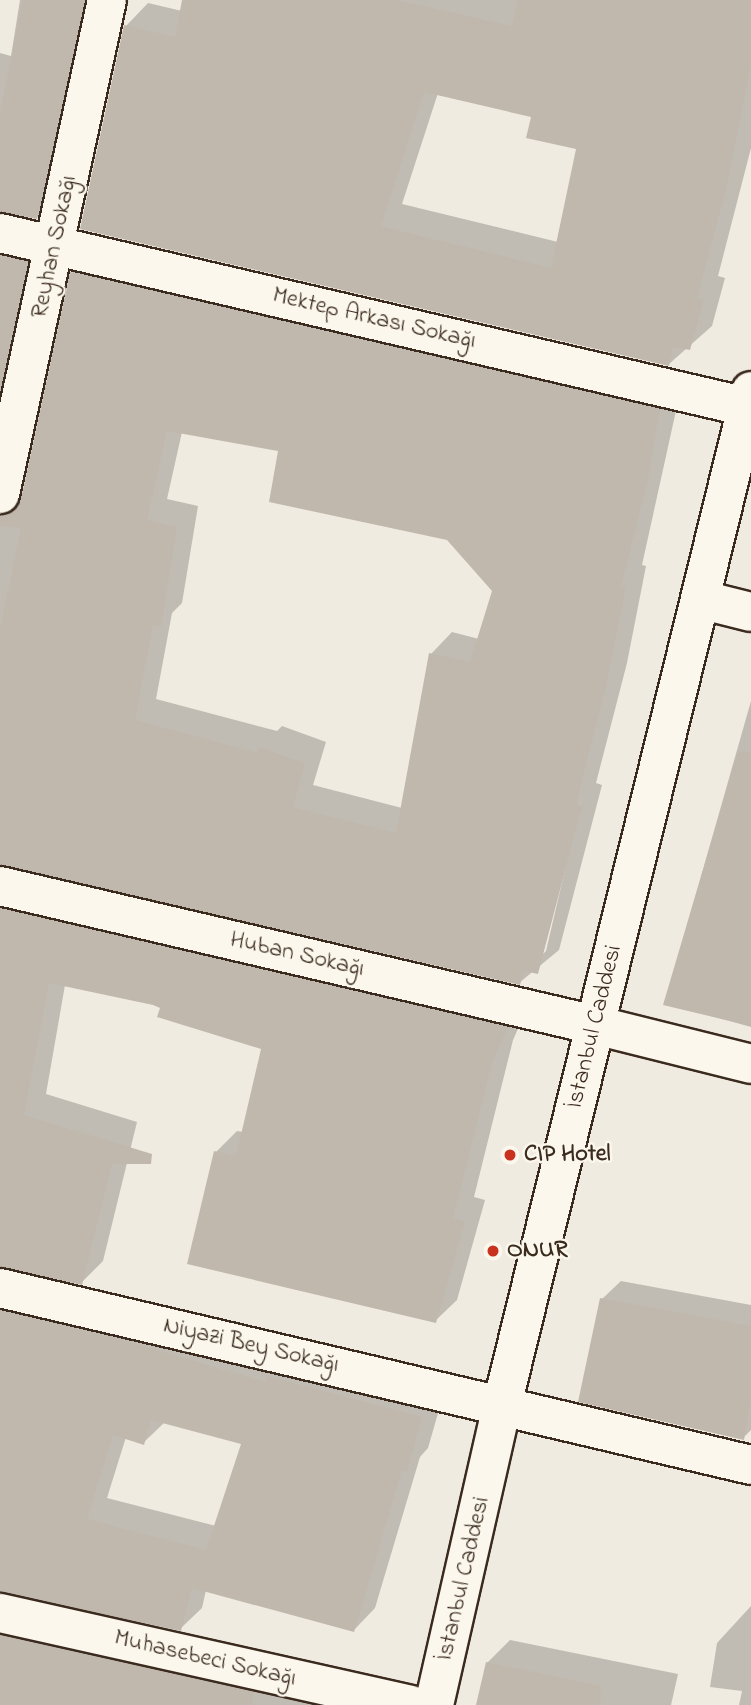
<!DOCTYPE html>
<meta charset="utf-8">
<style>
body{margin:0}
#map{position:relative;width:751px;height:1705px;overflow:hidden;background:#f0ebe0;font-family:"Indie Flower",sans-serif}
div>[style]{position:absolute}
.shadow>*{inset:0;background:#0003}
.building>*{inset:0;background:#c0b8ad}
.roads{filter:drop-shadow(2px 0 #3b2a1e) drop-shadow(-2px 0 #3b2a1e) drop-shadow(0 2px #3b2a1e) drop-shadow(0 -2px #3b2a1e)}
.street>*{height:38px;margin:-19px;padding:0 19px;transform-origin:19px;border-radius:19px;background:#fbf7ec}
.secondary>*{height:38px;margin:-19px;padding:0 19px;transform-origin:19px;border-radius:19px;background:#fbf7ec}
.dots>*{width:19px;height:19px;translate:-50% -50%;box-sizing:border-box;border:4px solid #fbf7ec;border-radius:50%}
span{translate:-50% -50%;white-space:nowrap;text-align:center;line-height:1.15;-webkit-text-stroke:5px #fbf7ec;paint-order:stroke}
.street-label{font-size:24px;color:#3b2a1e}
.poi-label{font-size:24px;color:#3b2a1e;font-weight:700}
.left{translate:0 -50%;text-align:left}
</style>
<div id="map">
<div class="shadow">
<i style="clip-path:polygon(20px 0,100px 0,58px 196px,37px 217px,2px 211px,7px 228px,48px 241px,0 464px,0 53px,11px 56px)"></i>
<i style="clip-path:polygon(evenodd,184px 0,657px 0,751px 35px,751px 148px,718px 276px,725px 278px,712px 326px,669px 364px,82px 228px,126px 26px,148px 3px,182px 11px,184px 0,438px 93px,533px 116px,578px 147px,558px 242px,402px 204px,438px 93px)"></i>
<i style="clip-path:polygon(evenodd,94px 251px,681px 388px,642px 565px,646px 566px,627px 663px,596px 783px,602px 785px,559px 950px,519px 983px,0 863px,0 469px,6px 489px,24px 493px,72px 273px,94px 251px,182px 432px,280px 449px,448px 539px,494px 590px,479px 639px,452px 632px,431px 654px,402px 808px,313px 785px,326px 742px,282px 726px,277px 731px,156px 699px,172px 613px,182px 603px,198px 506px,167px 499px,182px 432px,94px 251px,582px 797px,546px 951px,541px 956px,582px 797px)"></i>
<i style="clip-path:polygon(751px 701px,751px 1027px,665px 1003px)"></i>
<i style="clip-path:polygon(evenodd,0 867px,0 871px,528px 1006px,513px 1040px,474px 1197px,485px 1200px,457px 1300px,435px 1321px,216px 1152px,237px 1131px,243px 1132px,263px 1048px,153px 1003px,65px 985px,46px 1094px,137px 1122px,103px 1261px,81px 1283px,1px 1267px,6px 1282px,443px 1396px,428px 1448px,420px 1457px,375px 1608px,354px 1630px,206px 1590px,202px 1608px,180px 1629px,0 1590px,0 867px,165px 1422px,243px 1442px,216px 1526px,107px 1498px,126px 1437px,143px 1443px,165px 1422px)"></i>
<i style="clip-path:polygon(621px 1281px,751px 1305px,751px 1430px,743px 1438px,602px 1299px)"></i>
<i style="clip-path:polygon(0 1593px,0 1598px,367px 1705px,0 1705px)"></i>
<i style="clip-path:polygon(751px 1606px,751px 1705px,739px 1705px,742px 1691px,710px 1687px,717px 1643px)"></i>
<i style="clip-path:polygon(510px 1640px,678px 1674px,671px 1705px,477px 1705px,487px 1663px)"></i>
</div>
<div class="building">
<i style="clip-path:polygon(23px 0,85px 0,37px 219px,0 212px,0 112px)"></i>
<i style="clip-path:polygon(evenodd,182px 0,396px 0,512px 26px,518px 0,751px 0,751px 63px,726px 190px,697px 298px,704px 300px,690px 350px,673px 347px,669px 366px,80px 229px,124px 25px,175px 37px,182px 0,424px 92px,531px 117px,526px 138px,576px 149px,551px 268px,381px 226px,424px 92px)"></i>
<i style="clip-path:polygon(0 255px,28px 262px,0 391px)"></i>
<i style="clip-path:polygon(evenodd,70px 272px,660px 409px,648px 480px,621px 586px,626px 587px,606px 686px,576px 804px,582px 806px,538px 974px,524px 971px,520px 985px,0 865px,0 629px,21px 528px,0 526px,0 515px,16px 509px,21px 499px,70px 272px,167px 431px,278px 451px,269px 502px,447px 540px,492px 591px,470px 662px,429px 653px,396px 833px,293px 807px,305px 763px,259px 747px,258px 753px,135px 720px,153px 625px,161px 627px,177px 527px,147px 520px,167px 431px)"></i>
<i style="clip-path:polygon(738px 751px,751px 753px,751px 1026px,663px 1005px)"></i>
<i style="clip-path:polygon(0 908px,508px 1027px,492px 1063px,453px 1218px,465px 1221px,436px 1323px,187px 1264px,214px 1151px,236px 1156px,261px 1049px,157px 1017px,160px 1008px,153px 1005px,49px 983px,24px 1115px,152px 1154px,151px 1164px,112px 1164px,82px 1285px,0 1267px)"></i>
<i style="clip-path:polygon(600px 1298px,751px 1326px,751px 1395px,744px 1440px,578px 1402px)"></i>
<i style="clip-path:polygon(evenodd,0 1310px,123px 1340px,266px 1382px,267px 1376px,422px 1417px,407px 1472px,402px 1470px,354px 1632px,192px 1588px,181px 1631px,0 1592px,0 1310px,151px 1420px,241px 1444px,206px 1550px,87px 1519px,113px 1435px,144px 1445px,151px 1420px)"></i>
<i style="clip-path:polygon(0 1635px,253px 1692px,252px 1705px,0 1705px)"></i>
<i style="clip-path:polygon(486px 1662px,601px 1686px,600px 1705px,476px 1705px)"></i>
</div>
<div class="roads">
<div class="street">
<i style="left:0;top:494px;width:505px;rotate:-77.78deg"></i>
<i style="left:703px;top:600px;width:49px;rotate:14deg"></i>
<i style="left:0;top:886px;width:611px;rotate:13.15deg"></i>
<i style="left:0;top:1288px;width:772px;rotate:13.26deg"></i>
<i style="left:0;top:1613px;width:420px;rotate:12.6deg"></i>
</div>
<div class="secondary">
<i style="left:0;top:233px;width:767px;rotate:13.11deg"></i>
<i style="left:595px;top:1025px;width:161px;rotate:14deg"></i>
<i style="left:434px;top:1705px;width:308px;rotate:-77.2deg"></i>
<i style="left:502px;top:1405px;width:1044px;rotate:-76.2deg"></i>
</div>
</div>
<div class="dots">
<i style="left:510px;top:1155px;background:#c8321e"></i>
<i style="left:493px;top:1251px;background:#c8321e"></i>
</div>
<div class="street-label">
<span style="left:55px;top:247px;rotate:-78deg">Reyhan Sokağı</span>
<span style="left:374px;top:319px;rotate:13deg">Mektep Arkası Sokağı</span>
<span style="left:297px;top:955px;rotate:13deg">Huban Sokağı</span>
<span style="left:595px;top:1027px;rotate:-76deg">İstanbul Caddesi</span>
<span style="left:251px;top:1346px;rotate:13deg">Niyazi Bey Sokağı</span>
<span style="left:464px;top:1579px;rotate:-77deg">İstanbul Caddesi</span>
<span style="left:205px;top:1659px;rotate:13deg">Muhasebeci Sokağı</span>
</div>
<div class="poi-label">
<span class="left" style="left:524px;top:1155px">CIP Hotel</span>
<span class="left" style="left:507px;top:1251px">ONUR</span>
</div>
</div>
